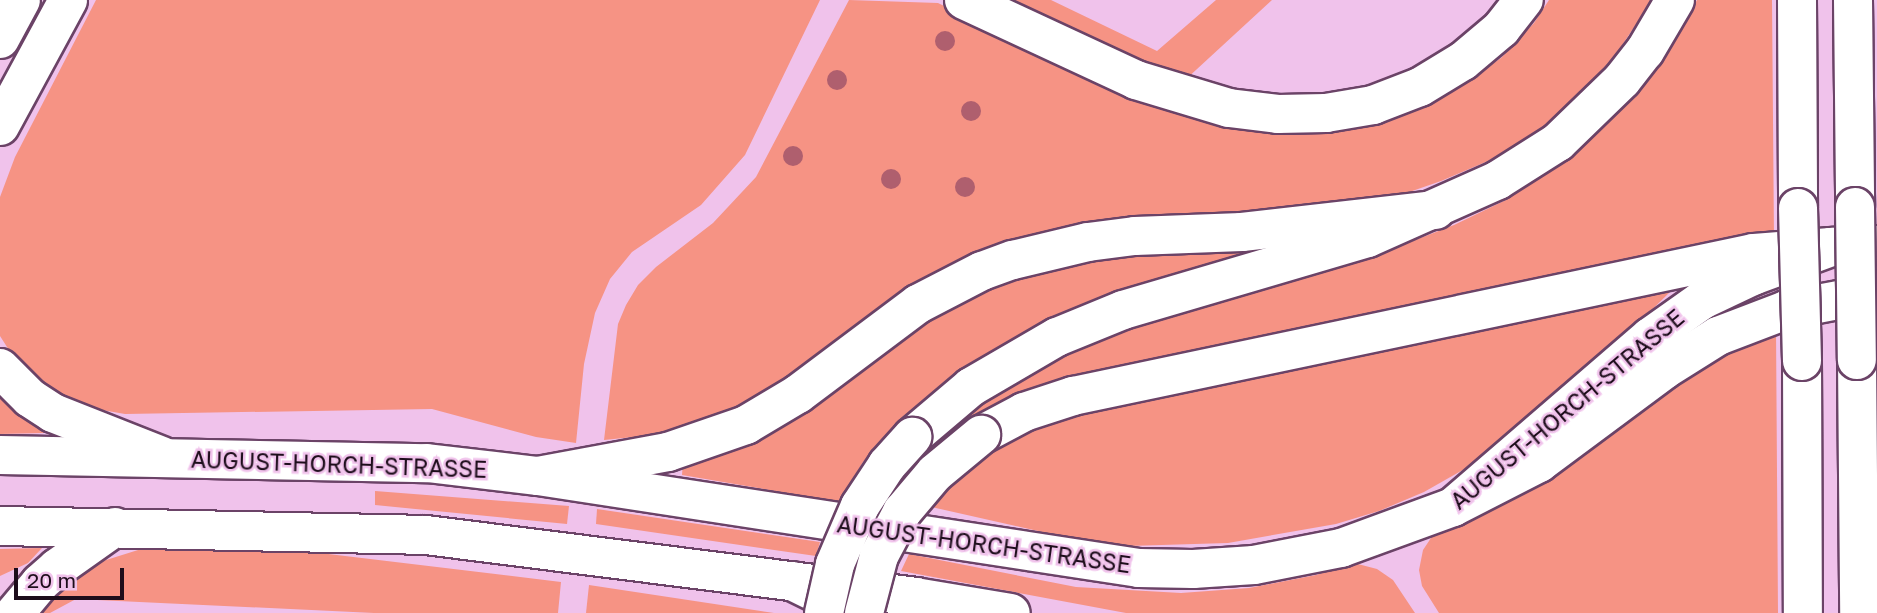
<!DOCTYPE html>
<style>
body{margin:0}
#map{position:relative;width:1877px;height:613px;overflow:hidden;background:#f0c2eb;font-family:"Golos Text",sans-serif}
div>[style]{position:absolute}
.green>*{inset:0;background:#f69384}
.roads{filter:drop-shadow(2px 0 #6b4367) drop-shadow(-2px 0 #6b4367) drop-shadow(0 2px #6b4367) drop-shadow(0 -2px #6b4367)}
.minor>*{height:38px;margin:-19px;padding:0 19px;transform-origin:19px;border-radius:19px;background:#fff}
.major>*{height:38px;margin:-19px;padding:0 19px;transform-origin:19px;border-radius:19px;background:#fff}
.highway>*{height:38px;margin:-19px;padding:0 19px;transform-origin:19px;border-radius:19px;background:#fff}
.bridges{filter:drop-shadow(2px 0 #6b4367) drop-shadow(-2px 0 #6b4367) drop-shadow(0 2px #6b4367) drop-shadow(0 -2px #6b4367)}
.highway-bridge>*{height:38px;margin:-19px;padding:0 19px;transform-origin:19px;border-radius:19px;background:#fff}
.trees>*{width:20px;height:20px;margin:-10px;border-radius:50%;background:#af5f6e}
span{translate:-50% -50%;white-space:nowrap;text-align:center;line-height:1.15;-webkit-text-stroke:5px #f0c2eb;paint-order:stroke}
.street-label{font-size:23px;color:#1d0d1b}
.scale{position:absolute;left:14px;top:568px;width:110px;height:32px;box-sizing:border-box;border:4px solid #1d0d1b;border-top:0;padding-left:9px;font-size:21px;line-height:24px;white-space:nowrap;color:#1d0d1b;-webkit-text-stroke:5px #f0c2eb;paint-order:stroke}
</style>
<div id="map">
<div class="green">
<i style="clip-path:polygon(96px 0,820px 0,745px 155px,701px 205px,632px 252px,610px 279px,595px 313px,584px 364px,576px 443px,536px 437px,432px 409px,125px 414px,79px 406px,47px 391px,16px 361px,0 336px,0 197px,15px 157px)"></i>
<i style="clip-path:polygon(849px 0,938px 3px,1141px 102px,1239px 128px,1293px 132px,1350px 129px,1407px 111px,1456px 89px,1501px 58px,1534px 23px,1549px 0,1652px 0,1617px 53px,1586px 89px,1556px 117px,1526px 139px,1488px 161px,1441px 181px,1395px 197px,1342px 207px,1103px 223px,1050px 231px,993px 248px,766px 392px,731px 410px,663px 434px,604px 440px,618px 324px,626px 305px,638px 285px,656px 267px,713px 223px,756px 177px)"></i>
<i style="clip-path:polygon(997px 0,1051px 0,1157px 51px,1216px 0,1272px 0,1184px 81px)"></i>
<i style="clip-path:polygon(1697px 0,1772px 0,1774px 239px,938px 446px,923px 445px,1028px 369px,1120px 332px,1387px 251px,1454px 225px,1508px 199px,1593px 137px,1630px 99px,1668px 53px)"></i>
<i style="clip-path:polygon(1253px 244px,1252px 257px,975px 364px,932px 394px,897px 426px,863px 462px,839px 502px,682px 475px,683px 461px,988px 286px,1081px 259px)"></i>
<i style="clip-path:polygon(1674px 288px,1546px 414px,1505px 446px,1424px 492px,1379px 511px,1336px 524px,1228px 543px,1128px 546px,1082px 541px,927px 506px,965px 464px,1038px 422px)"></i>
<i style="clip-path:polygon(1776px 329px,1778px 613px,1439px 613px,1422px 586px,1419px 570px,1423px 550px,1433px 535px,1456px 525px,1699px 365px)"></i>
<i style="clip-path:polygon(0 396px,23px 415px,43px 425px,44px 433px,0 434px)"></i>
<i style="clip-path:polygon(375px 491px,569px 506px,567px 524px,375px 505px)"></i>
<i style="clip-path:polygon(597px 509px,820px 542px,816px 556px,596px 524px)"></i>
<i style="clip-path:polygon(154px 545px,320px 553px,561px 582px,558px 613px,374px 613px,76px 599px,50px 613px,35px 613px,66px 581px,103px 561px)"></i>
<i style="clip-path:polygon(42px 548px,28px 563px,0 576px,0 549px)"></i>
<i style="clip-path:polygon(909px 554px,1076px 587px,1181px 593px,1249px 588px,1316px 575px,1354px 563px,1377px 569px,1393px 580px,1415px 613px,1126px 613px,901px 571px)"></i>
<i style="clip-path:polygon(589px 585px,774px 613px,586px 613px)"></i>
</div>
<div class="roads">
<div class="minor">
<i style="left:964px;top:0;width:190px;rotate:24.9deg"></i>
<i style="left:1136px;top:80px;width:97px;rotate:16.8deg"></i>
<i style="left:1229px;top:108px;width:49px;rotate:7deg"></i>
<i style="left:1278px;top:114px;width:48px;rotate:-1.2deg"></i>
<i style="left:1326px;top:113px;width:48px;rotate:-9.7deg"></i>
<i style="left:1373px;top:105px;width:50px;rotate:-21deg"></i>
<i style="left:1420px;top:87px;width:50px;rotate:-31.2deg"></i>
<i style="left:1463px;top:61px;width:50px;rotate:-40.1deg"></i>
<i style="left:1501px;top:29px;width:37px;rotate:-52deg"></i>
<i style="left:0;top:39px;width:44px;rotate:-61.7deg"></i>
<i style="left:0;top:126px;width:143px;rotate:-61.6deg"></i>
<i style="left:0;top:368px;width:42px;rotate:45deg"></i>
<i style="left:30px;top:398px;width:27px;rotate:33deg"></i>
<i style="left:53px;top:413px;width:117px;rotate:21.5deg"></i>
<i style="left:15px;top:613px;width:39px;rotate:-50deg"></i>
<i style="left:40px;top:583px;width:23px;rotate:-41deg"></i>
<i style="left:57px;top:568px;width:71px;rotate:-35.3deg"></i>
</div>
<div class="major">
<i style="left:0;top:455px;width:427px;rotate:1.1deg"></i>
<i style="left:427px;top:463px;width:112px;rotate:6.7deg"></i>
<i style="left:538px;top:476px;width:608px;rotate:8.7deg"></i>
<i style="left:1139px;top:568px;width:54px;rotate:1.1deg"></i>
<i style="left:1193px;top:569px;width:61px;rotate:-3.8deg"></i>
<i style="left:1254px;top:565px;width:89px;rotate:-11.1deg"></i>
<i style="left:1341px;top:548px;width:119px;rotate:-20.1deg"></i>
<i style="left:1453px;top:507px;width:260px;rotate:-40.8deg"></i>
<i style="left:1650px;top:337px;width:64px;rotate:-35.4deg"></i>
<i style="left:1702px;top:300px;width:56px;rotate:-25.2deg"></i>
<i style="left:1753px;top:276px;width:83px;rotate:-20.4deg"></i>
<i style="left:1831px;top:247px;width:46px;rotate:-2.5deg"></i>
<i style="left:0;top:526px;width:426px;rotate:1.2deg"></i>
<i style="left:426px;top:535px;width:493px;rotate:7.2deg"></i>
<i style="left:915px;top:597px;width:97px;rotate:9.5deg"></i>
</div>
<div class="highway">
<i style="left:1797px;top:0;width:208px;rotate:89.7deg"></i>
<i style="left:1853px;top:0;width:207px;rotate:89.4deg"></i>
<i style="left:1857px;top:360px;width:253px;rotate:89.5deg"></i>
<i style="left:1802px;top:361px;width:252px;rotate:89.8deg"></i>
<i style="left:981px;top:435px;width:49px;rotate:-28.1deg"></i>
<i style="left:1024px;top:412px;width:52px;rotate:-18.1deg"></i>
<i style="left:1073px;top:396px;width:696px;rotate:-11.86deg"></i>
<i style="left:1754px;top:253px;width:77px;rotate:-4.5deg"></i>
<i style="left:912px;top:437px;width:77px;rotate:-40.3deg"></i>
<i style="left:971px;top:387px;width:99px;rotate:-30.2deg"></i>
<i style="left:1057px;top:337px;width:71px;rotate:-22.2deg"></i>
<i style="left:1123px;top:310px;width:255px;rotate:-16.4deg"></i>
<i style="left:1368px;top:238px;width:142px;rotate:-24deg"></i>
<i style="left:1498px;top:180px;width:71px;rotate:-32.3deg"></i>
<i style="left:1558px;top:142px;width:89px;rotate:-44.1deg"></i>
<i style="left:1622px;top:80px;width:37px;rotate:-52deg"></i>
<i style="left:1645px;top:51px;width:59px;rotate:-59.5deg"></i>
<i style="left:538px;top:476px;width:132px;rotate:-10.5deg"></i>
<i style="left:668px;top:452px;width:83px;rotate:-19.1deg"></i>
<i style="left:746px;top:425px;width:61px;rotate:-30.8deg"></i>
<i style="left:798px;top:394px;width:150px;rotate:-36.9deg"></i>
<i style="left:918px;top:304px;width:72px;rotate:-27.3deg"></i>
<i style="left:982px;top:271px;width:33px;rotate:-20deg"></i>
<i style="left:1013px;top:260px;width:77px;rotate:-13.5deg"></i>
<i style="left:1088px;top:242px;width:47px;rotate:-7.3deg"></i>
<i style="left:1135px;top:236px;width:107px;rotate:-2.1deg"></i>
<i style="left:1242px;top:232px;width:195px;rotate:-6.5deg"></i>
<i style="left:1453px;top:507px;width:97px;rotate:-27.1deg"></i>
<i style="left:1539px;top:463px;width:156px;rotate:-36.6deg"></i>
<i style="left:1664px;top:370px;width:64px;rotate:-32.2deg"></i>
<i style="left:1718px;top:336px;width:73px;rotate:-20.9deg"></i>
<i style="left:1786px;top:310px;width:58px;rotate:-10.9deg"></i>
<i style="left:1843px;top:299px;width:34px"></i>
<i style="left:792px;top:581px;width:72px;rotate:26.2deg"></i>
</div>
</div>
<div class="bridges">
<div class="highway-bridge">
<i style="left:1855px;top:207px;width:153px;rotate:89.3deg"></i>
<i style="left:1798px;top:208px;width:153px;rotate:88.5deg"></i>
<i style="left:824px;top:613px;width:50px;rotate:-77.3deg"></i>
<i style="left:835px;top:564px;width:63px;rotate:-66.7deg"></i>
<i style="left:860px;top:506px;width:49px;rotate:-56.6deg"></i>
<i style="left:887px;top:465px;width:38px;rotate:-48deg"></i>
<i style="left:864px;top:613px;width:59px;rotate:-75.3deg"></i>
<i style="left:879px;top:556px;width:50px;rotate:-62.4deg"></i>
<i style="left:902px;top:512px;width:51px;rotate:-49.8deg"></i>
<i style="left:935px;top:473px;width:60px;rotate:-39.6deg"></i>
</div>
</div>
<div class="trees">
<i style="left:945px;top:41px"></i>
<i style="left:837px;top:80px"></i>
<i style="left:971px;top:111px"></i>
<i style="left:793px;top:156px"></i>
<i style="left:891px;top:179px"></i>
<i style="left:965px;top:187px"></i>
</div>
<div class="street-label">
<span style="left:1567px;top:409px;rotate:-40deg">AUGUST-HORCH-STRASSE</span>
<span style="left:339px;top:464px;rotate:2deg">AUGUST-HORCH-STRASSE</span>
<span style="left:984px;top:544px;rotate:8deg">AUGUST-HORCH-STRASSE</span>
</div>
<div class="scale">20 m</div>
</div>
